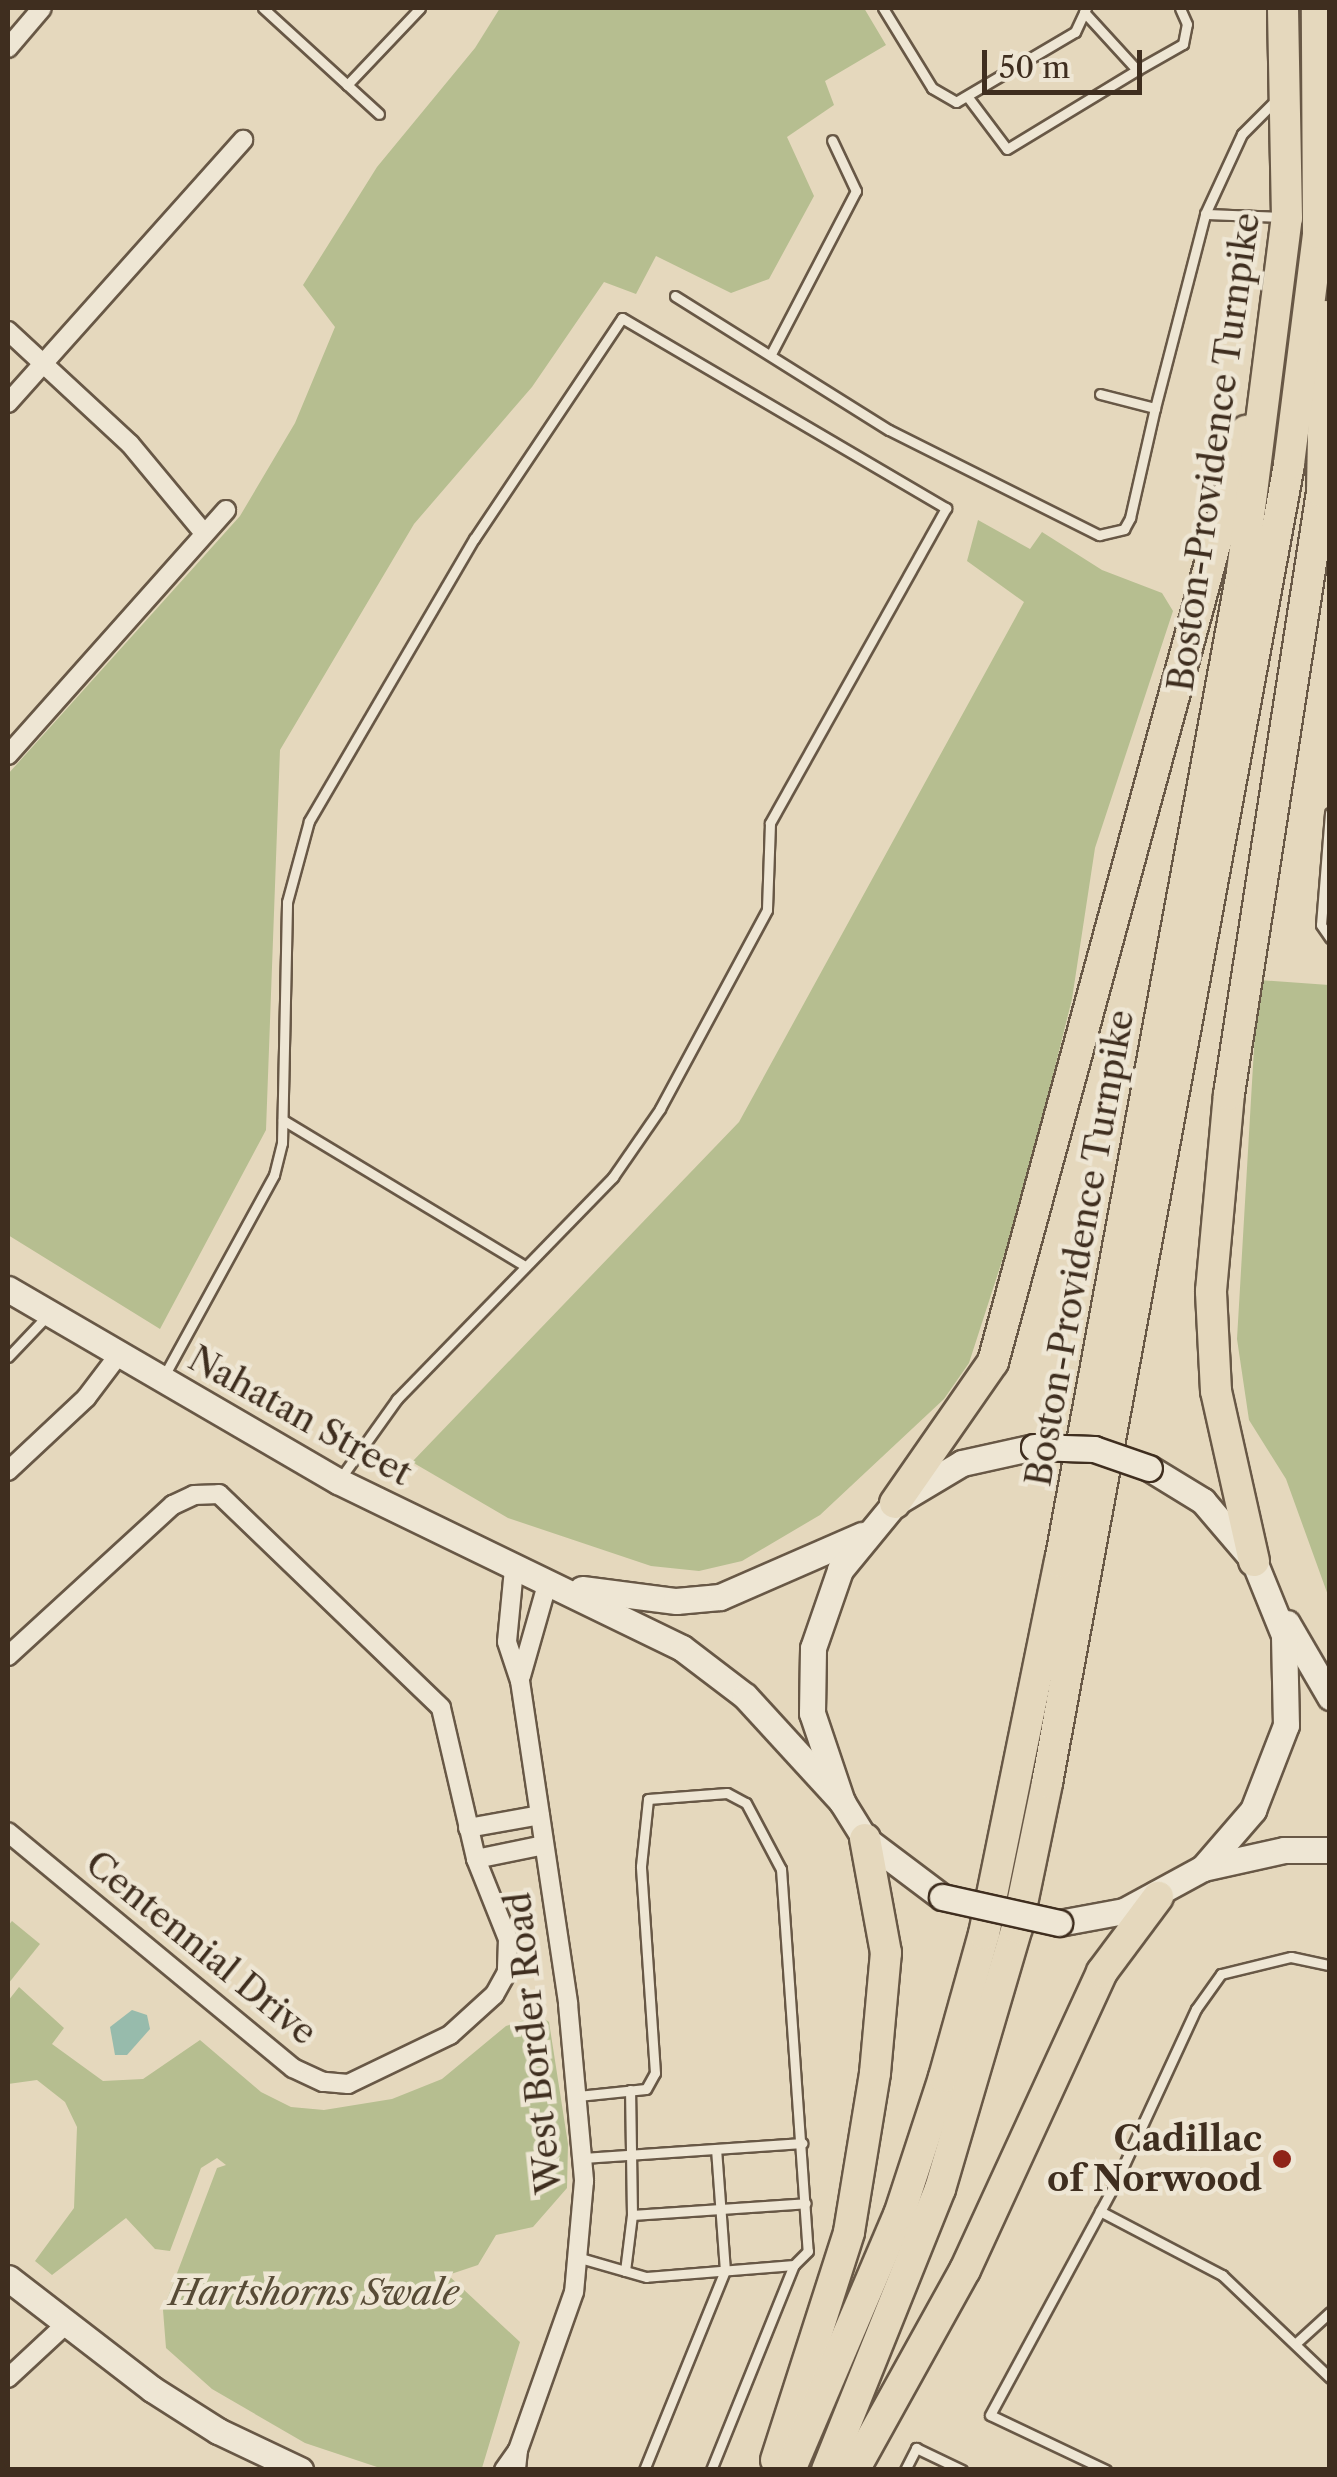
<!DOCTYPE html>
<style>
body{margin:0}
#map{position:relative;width:1337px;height:2477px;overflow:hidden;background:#e5d8bd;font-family:"Libre Caslon Text",serif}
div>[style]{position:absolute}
.green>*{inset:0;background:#b6be90}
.water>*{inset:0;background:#97bbac}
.roads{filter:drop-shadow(2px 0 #685846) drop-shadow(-2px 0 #685846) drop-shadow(0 2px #685846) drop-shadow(0 -2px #685846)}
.lane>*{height:9px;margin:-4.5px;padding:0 4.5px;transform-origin:4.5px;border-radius:4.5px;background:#eee6d4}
.street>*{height:18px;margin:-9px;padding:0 9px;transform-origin:9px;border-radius:9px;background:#eee6d4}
.secondary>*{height:25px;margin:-12.5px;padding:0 12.5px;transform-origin:12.5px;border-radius:12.5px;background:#eee6d4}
.primary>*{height:30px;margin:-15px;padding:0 15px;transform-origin:15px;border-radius:15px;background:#e5d8bd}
.bridges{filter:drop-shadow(2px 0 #3f2e1f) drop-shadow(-2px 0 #3f2e1f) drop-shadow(0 2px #3f2e1f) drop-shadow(0 -2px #3f2e1f)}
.secondary-bridge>*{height:25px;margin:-12.5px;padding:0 12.5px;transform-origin:12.5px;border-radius:12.5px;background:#eee6d4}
.dots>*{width:28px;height:28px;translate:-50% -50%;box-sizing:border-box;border:5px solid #eee6d4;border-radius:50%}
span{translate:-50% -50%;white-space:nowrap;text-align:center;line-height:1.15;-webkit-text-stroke:9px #eee6d4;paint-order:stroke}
.street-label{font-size:35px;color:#3f2e1f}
.poi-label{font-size:35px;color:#3f2e1f;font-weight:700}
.right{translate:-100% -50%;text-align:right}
.park-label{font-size:35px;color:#574b36;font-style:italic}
.frame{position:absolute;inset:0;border:10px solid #3f2e1f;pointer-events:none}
.scale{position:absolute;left:982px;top:50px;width:160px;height:45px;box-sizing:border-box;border:5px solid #3f2e1f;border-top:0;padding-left:12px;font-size:30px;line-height:35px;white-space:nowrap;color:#3f2e1f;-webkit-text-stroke:8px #eee6d4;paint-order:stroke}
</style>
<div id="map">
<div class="green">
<i style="clip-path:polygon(500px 8px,864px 8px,886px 45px,825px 81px,834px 105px,787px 137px,814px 196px,769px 279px,731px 293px,656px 256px,636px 294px,604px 282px,532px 387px,414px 524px,280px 750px,266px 1130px,160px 1329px,8px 1235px,8px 774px,240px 516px,295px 423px,335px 327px,303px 285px,377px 167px,475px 48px)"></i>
<i style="clip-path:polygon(978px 520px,1030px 549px,1042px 532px,1102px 570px,1162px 593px,1173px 611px,1095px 848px,1072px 999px,1023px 1196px,969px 1363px,944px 1399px,820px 1515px,742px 1561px,699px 1571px,651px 1566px,508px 1518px,412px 1462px,739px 1122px,1024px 602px,967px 561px)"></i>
<i style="clip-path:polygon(1258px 980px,1329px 985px,1329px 1598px,1286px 1479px,1249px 1420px,1237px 1339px)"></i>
<i style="clip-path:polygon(12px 1921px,40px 1944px,8px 1984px,8px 1926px)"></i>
<i style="clip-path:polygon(19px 1987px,64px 2028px,52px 2044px,103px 2081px,143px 2079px,200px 2040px,261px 2092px,291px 2107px,324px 2110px,392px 2099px,442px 2079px,506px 2026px,539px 2015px,549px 2022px,568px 2144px,567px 2188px,533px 2227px,496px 2235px,478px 2265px,448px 2275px,520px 2342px,482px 2468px,383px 2469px,305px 2443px,212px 2389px,166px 2348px,163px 2310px,217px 2168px,226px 2165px,217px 2158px,201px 2168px,170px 2251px,155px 2249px,126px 2218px,52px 2275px,35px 2261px,74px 2208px,77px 2127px,65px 2102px,37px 2080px,8px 2084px,8px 2001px)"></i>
</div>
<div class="water">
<i style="clip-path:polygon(132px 2010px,147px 2015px,150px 2029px,127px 2055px,115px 2055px,110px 2027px)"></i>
</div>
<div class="roads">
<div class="lane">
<i style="left:263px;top:8px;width:157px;rotate:42.4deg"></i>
<i style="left:883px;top:8px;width:94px;rotate:58.5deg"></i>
<i style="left:932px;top:88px;width:28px;rotate:30deg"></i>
<i style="left:956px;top:102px;width:138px;rotate:-30.5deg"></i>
<i style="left:1075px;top:32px;width:26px;rotate:-65deg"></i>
<i style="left:1084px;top:12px;width:79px;rotate:47.6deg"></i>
<i style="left:1137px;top:70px;width:53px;rotate:-29.5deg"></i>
<i style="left:1183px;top:44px;width:20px;rotate:-79deg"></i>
<i style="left:1187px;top:24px;width:17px;rotate:-114deg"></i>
<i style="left:347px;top:85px;width:106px;rotate:-46.5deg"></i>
<i style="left:967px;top:96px;width:66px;rotate:53deg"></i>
<i style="left:1007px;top:149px;width:152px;rotate:-31.3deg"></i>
<i style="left:1205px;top:214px;width:88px;rotate:-65.2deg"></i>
<i style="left:1242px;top:134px;width:51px;rotate:-45deg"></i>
<i style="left:675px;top:296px;width:252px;rotate:32.1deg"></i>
<i style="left:889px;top:430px;width:235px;rotate:26.6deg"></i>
<i style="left:1099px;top:535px;width:26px;rotate:-13deg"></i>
<i style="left:1124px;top:529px;width:13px;rotate:-61deg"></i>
<i style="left:1130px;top:518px;width:113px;rotate:-77.2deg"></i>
<i style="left:771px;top:354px;width:184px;rotate:-62.5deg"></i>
<i style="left:856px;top:191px;width:56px;rotate:-115.2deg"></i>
<i style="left:1100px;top:394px;width:57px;rotate:14.3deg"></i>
<i style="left:1155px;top:408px;width:200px;rotate:-75.5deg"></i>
<i style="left:1205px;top:214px;width:79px;rotate:2.2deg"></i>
<i style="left:1330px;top:813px;width:112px;rotate:94.6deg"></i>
<i style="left:1321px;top:925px;width:16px;rotate:55deg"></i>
<i style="left:283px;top:1120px;width:283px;rotate:31.1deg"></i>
<i style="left:8px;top:1357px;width:57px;rotate:-46.4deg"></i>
<i style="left:164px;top:1376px;width:229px;rotate:-61.3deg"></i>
<i style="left:274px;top:1175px;width:33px;rotate:-76deg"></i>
<i style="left:282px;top:1143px;width:241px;rotate:-88.8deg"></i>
<i style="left:287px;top:902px;width:84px;rotate:-74.8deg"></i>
<i style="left:309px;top:821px;width:327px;rotate:-59.7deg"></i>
<i style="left:474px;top:539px;width:266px;rotate:-56.2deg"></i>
<i style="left:622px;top:318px;width:376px;rotate:30.4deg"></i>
<i style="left:946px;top:508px;width:361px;rotate:119.2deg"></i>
<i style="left:770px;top:823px;width:87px;rotate:92deg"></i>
<i style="left:767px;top:910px;width:226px;rotate:118.3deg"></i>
<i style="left:660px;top:1109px;width:83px;rotate:124.7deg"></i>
<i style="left:613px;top:1177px;width:310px;rotate:134.2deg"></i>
<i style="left:397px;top:1399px;width:98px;rotate:125.5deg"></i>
<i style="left:578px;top:2096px;width:68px;rotate:-5.9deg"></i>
<i style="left:646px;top:2089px;width:18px;rotate:-61deg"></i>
<i style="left:655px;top:2073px;width:207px;rotate:-93.9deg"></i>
<i style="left:641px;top:1866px;width:67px;rotate:-84deg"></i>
<i style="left:648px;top:1799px;width:79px;rotate:-4.3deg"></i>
<i style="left:727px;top:1793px;width:21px;rotate:28deg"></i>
<i style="left:746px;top:1803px;width:75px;rotate:62.1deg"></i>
<i style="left:781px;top:1869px;width:383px;rotate:86deg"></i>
<i style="left:808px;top:2251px;width:20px;rotate:135deg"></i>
<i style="left:794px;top:2265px;width:148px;rotate:175.4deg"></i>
<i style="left:646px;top:2277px;width:69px;rotate:-163.9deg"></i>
<i style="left:583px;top:2158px;width:220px;rotate:-3.9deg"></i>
<i style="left:1100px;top:2211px;width:138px;rotate:27.7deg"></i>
<i style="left:1222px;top:2275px;width:149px;rotate:43.6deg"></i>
<i style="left:632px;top:2215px;width:174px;rotate:-3.9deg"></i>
<i style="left:625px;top:2271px;width:56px;rotate:-82.9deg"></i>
<i style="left:632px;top:2215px;width:125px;rotate:-90.9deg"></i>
<i style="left:1295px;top:2344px;width:47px;rotate:-42.4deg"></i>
<i style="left:644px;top:2470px;width:215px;rotate:-67.9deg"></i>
<i style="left:725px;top:2271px;width:122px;rotate:-94.2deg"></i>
<i style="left:711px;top:2470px;width:221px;rotate:-68deg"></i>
<i style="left:905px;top:2470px;width:25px;rotate:-63deg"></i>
<i style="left:916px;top:2448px;width:51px;rotate:25.6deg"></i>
<i style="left:1106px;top:2470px;width:128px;rotate:-154.6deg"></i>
<i style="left:990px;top:2415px;width:265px;rotate:-61.6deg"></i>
<i style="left:1116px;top:2182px;width:191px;rotate:-65.2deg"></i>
<i style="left:1196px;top:2009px;width:43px;rotate:-54.5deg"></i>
<i style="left:1221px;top:1974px;width:72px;rotate:-13.7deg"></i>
<i style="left:1291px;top:1957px;width:40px;rotate:12deg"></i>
</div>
<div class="street">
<i style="left:8px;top:48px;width:52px;rotate:-49.6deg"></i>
<i style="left:8px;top:331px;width:166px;rotate:42.8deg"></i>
<i style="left:130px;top:444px;width:116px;rotate:50.3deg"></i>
<i style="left:8px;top:403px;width:353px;rotate:-48.2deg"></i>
<i style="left:8px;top:755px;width:328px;rotate:-48.3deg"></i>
<i style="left:8px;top:1471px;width:107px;rotate:-43.1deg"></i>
<i style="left:86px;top:1398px;width:56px;rotate:-52.9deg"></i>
<i style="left:514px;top:1569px;width:73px;rotate:95.5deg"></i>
<i style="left:507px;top:1642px;width:41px;rotate:71.6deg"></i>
<i style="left:520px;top:1681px;width:327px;rotate:81.5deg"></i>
<i style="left:568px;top:2004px;width:178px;rotate:84.8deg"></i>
<i style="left:584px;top:2181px;width:111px;rotate:95.1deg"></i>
<i style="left:574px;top:2292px;width:168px;rotate:109.5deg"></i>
<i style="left:8px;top:1656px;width:224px;rotate:-42.5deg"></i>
<i style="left:173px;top:1505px;width:23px;rotate:-25deg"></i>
<i style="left:194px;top:1495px;width:25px;rotate:-2deg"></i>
<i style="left:219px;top:1494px;width:308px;rotate:43.9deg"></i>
<i style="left:441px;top:1708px;width:155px;rotate:76.9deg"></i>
<i style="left:476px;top:1859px;width:86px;rotate:68.2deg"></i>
<i style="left:508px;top:1939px;width:33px;rotate:92deg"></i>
<i style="left:507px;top:1972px;width:26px;rotate:119deg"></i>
<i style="left:494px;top:1995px;width:59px;rotate:137.7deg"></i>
<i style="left:450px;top:2035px;width:113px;rotate:154.3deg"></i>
<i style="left:348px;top:2084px;width:25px;rotate:-175deg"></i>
<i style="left:323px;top:2082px;width:33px;rotate:-155deg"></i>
<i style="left:293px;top:2068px;width:370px;rotate:-140.4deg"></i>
<i style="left:521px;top:1676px;width:99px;rotate:-74.1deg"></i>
<i style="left:468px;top:1828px;width:73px;rotate:-10.2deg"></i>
<i style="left:476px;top:1859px;width:69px;rotate:-11.6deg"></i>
<i style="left:8px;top:2378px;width:78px;rotate:-42.9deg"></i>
<i style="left:504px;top:2470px;width:24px;rotate:-55deg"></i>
<i style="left:518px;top:2450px;width:20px;rotate:96deg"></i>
</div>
<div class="secondary">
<i style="left:8px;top:1289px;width:382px;rotate:30.2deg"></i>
<i style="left:338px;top:1481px;width:382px;rotate:25.9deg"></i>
<i style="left:682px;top:1648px;width:79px;rotate:37.3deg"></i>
<i style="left:745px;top:1696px;width:144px;rotate:47.5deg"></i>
<i style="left:582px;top:1589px;width:95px;rotate:7.3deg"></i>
<i style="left:676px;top:1601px;width:44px;rotate:-5.2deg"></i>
<i style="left:720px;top:1597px;width:155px;rotate:-23.6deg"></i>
<i style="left:1287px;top:1623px;width:86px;rotate:59.8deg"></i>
<i style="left:1203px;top:1868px;width:83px;rotate:-12.5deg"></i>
<i style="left:1284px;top:1850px;width:46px"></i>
<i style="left:942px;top:1897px;width:96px;rotate:-143deg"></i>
<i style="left:865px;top:1839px;width:44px;rotate:-121.9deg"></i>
<i style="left:842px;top:1802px;width:94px;rotate:-108.6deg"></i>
<i style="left:812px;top:1713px;width:65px;rotate:-89.1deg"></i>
<i style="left:813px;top:1648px;width:83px;rotate:-70.9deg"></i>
<i style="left:840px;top:1570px;width:87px;rotate:-50.6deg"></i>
<i style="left:895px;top:1503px;width:78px;rotate:-30.8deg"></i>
<i style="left:962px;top:1463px;width:74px;rotate:-12.5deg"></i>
<i style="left:1059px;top:1923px;width:66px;rotate:-10.5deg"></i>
<i style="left:1124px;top:1911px;width:90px;rotate:-28.6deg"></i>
<i style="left:1203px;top:1868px;width:77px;rotate:-49.2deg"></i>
<i style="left:1253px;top:1810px;width:91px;rotate:-68.8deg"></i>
<i style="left:1286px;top:1725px;width:90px;rotate:-91.3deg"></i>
<i style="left:1284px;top:1635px;width:80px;rotate:-112.1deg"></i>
<i style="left:1254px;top:1561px;width:79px;rotate:-130.4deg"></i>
<i style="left:1203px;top:1501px;width:63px;rotate:-148.6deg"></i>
<i style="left:8px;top:2278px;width:182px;rotate:37.6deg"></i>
<i style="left:152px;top:2389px;width:78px;rotate:32.5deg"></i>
<i style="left:218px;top:2431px;width:91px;rotate:25.4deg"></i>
</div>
<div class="primary">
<i style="left:895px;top:1503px;width:172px;rotate:-55.2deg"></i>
<i style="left:993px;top:1362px;width:965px;rotate:-74.8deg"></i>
<i style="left:1254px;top:1561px;width:174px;rotate:-102.6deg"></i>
<i style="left:1216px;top:1391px;width:100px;rotate:-92.9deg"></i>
<i style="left:1211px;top:1291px;width:198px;rotate:-84.8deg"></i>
<i style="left:1229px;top:1094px;width:609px;rotate:-81.22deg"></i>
<i style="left:1322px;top:492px;width:176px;rotate:-89deg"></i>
<i style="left:776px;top:2460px;width:239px;rotate:-72.2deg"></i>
<i style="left:849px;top:2232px;width:161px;rotate:-80.7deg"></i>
<i style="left:875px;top:2073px;width:121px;rotate:-84.8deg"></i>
<i style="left:886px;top:1953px;width:116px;rotate:-100.4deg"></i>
<i style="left:790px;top:2470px;width:277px;rotate:-66.9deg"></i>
<i style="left:899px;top:2215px;width:145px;rotate:-71.9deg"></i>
<i style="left:944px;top:2077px;width:148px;rotate:-74.4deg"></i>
<i style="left:984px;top:1934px;width:380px;rotate:-78.5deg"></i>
<i style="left:1060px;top:1562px;width:1007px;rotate:-79.58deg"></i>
<i style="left:1242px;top:572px;width:357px;rotate:-82.8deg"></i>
<i style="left:1287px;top:218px;width:210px;rotate:-91.1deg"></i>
<i style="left:827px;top:2470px;width:303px;rotate:-68.1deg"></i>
<i style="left:940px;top:2189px;width:272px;rotate:-73.6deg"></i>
<i style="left:1017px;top:1928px;width:148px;rotate:-78.3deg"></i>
<i style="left:1047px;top:1783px;width:1341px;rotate:-79.6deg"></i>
<i style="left:1289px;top:464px;width:233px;rotate:-82.8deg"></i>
<i style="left:1318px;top:233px;width:225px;rotate:-90.3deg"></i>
<i style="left:854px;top:2470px;width:229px;rotate:-61deg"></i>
<i style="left:965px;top:2270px;width:328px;rotate:-65.3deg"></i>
<i style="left:1102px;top:1972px;width:94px;rotate:-53.3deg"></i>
</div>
</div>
<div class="bridges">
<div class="secondary-bridge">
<i style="left:1034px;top:1447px;width:60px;rotate:1.9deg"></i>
<i style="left:1094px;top:1449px;width:58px;rotate:19.1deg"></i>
<i style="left:942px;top:1897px;width:120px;rotate:12.5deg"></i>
</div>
</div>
<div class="dots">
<i style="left:1282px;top:2159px;background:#8f2418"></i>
</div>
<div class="street-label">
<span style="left:1214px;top:452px;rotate:-82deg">Boston-Providence Turnpike</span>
<span style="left:1080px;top:1248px;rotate:-80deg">Boston-Providence Turnpike</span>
<span style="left:300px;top:1416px;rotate:29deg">Nahatan Street</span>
<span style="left:201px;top:1948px;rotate:39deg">Centennial Drive</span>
<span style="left:534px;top:2043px;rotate:-96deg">West Border Road</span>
</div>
<div class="poi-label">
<span class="right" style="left:1262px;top:2159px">Cadillac<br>of Norwood</span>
</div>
<div class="park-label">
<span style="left:314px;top:2293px">Hartshorns Swale</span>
</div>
<div class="frame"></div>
<div class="scale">50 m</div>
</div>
